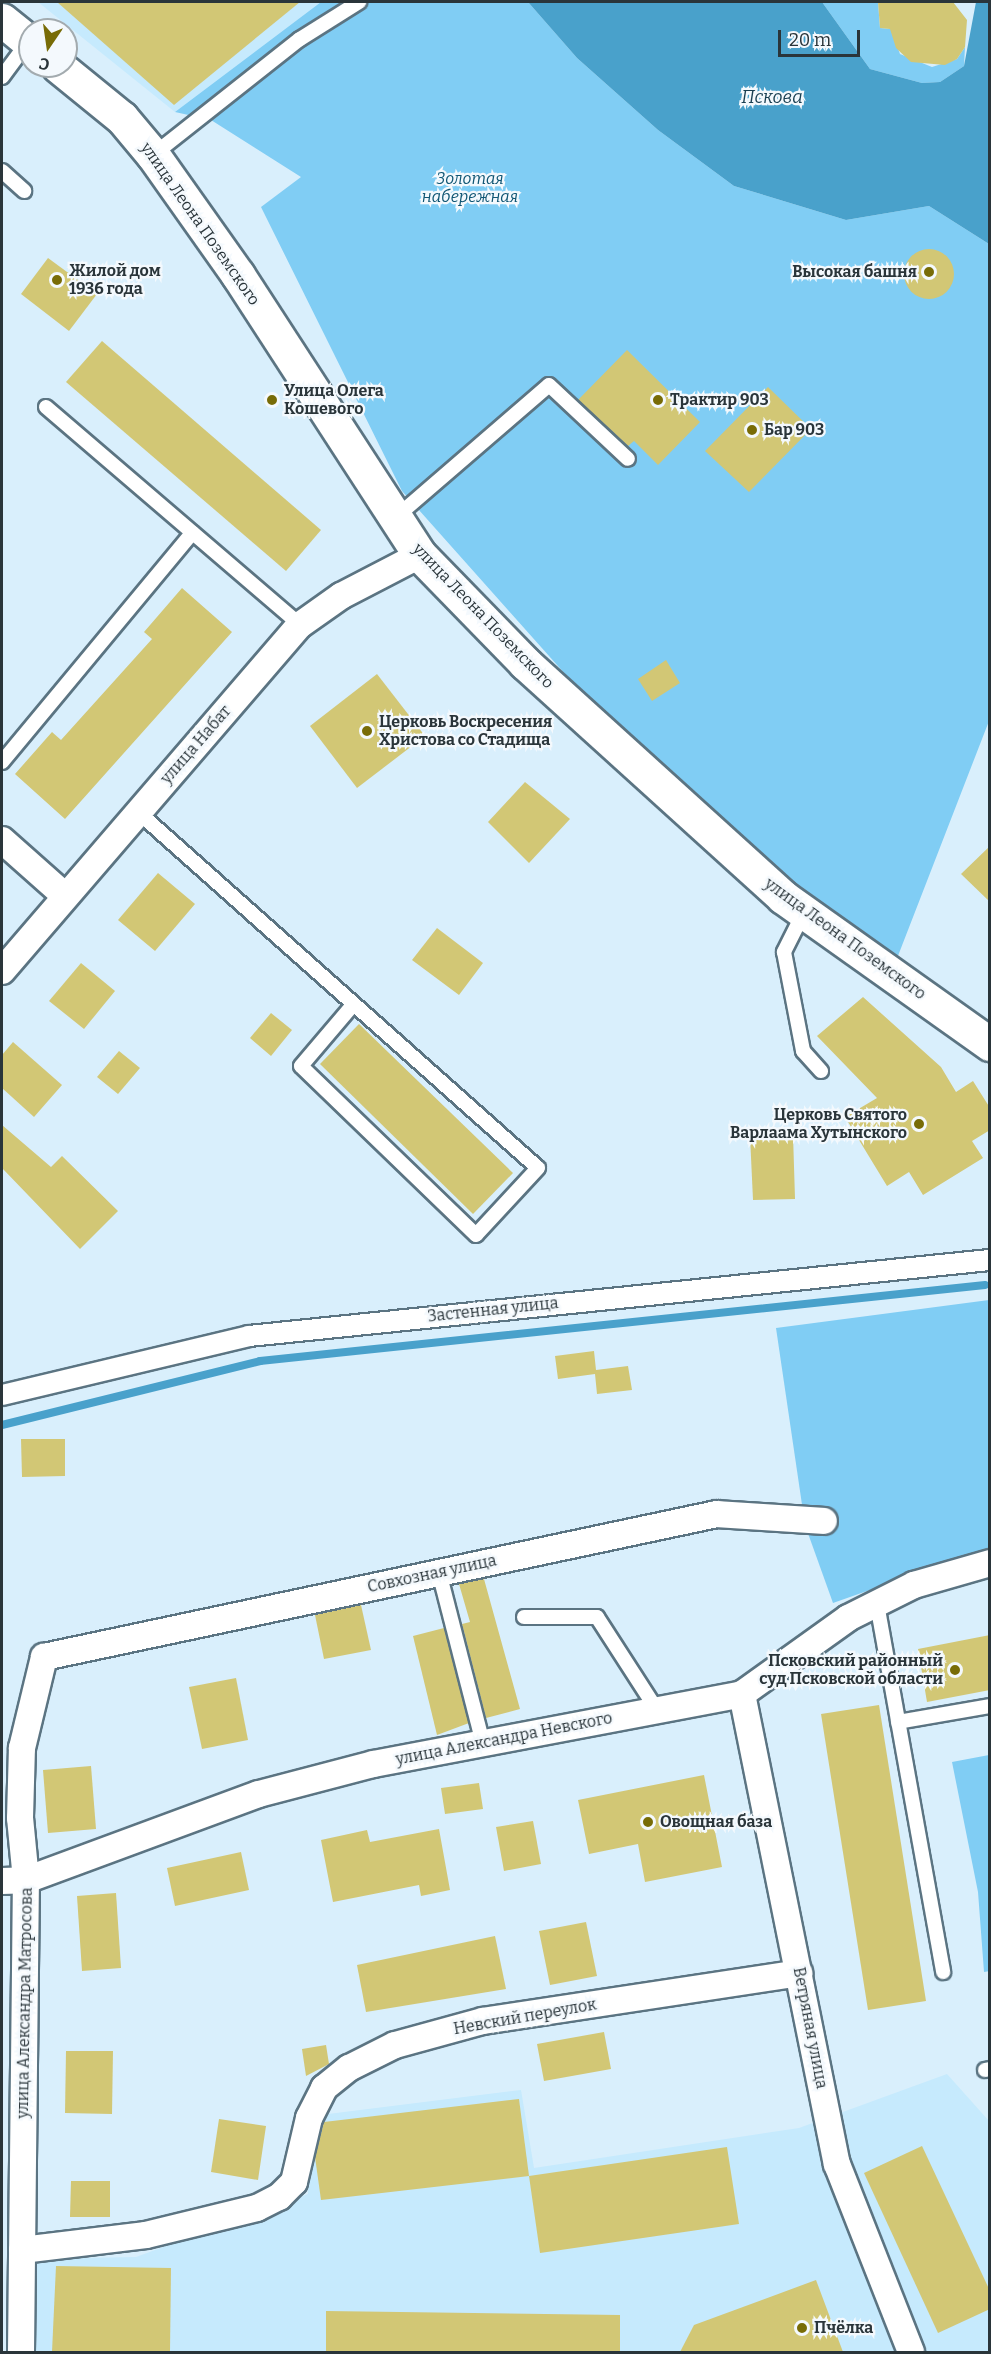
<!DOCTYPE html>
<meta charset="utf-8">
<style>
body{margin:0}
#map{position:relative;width:991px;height:2354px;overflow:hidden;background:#d9effc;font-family:Bitter,serif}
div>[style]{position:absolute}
.built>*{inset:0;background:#c6eafd}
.green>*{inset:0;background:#80cdf4}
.water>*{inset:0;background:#49a1cb}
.stream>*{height:8px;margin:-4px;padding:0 4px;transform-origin:4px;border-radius:4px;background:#49a1cb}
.building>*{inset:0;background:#d2c775}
.round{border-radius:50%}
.roads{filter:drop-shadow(2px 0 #5b7482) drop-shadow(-2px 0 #5b7482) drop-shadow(0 2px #5b7482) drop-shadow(0 -2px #5b7482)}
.service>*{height:14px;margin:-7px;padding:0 7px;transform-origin:7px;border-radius:7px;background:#fff}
.pedestrian>*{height:20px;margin:-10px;padding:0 10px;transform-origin:10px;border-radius:10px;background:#fff}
.minor>*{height:26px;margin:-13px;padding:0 13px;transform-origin:13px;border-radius:13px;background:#fff}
.primary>*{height:33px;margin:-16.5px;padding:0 16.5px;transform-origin:16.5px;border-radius:16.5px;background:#fff}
.dots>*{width:16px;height:16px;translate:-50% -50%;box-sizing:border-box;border:3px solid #f4f9fd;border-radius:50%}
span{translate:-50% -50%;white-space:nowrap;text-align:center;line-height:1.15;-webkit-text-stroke:4.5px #f4f9fd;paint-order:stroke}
.park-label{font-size:16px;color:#105674;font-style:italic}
.street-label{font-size:16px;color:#2a353a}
.poi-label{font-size:16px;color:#2a353a;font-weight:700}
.left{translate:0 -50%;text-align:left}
.right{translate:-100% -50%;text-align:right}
.water-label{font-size:18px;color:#193f52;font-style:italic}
.frame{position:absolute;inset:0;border:3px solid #2a353a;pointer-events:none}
.north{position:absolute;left:18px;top:18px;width:60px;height:60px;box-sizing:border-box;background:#f4f9fd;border:2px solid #a3abaf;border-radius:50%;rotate:193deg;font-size:16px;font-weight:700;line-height:24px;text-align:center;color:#2a353a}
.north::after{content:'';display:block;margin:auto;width:21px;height:27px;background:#786c07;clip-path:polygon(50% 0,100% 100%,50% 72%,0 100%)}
.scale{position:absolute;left:778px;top:30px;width:82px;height:27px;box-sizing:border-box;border:3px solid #2a353a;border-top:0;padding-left:8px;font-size:18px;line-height:21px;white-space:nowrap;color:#2a353a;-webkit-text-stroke:4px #f4f9fd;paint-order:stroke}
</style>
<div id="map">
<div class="built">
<i style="clip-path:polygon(38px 2px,321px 2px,175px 112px)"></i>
<i style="clip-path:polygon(947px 2074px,989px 2121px,989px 2352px,27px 2352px,28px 2259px,136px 2257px,308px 2194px,304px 2117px,521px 2090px,534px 2168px,799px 2128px)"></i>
</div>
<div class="green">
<i style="clip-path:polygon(321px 2px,528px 2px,577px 58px,658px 130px,734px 186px,846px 220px,929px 206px,989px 244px,989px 721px,896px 961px,780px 876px,607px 721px,402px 491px,261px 207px,301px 177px,211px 120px,175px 112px)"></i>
<i style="clip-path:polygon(822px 2px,878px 2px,880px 28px,891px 29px,900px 54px,932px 67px,957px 59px,965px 47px,964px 66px,940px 82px,922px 83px,870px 69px)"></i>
<i style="clip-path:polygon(989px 1300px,989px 1548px,833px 1603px,805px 1525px,776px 1328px)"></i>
<i style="clip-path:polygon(989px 1755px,990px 1971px,984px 1972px,978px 1892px,952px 1762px)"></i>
</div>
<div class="water">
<i style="clip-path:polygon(528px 2px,822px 2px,870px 69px,922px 83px,940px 82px,964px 66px,976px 2px,989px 2px,989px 244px,929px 206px,846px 220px,734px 186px,658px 130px,577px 58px)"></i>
</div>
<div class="stream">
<i style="left:2px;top:1425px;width:266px;rotate:-13.9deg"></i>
<i style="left:260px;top:1361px;width:729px;rotate:-5.98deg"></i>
</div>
<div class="building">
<i style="clip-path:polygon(57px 2px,300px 2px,174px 105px)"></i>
<i style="clip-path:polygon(878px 2px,953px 2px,967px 20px,965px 47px,957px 59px,945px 65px,911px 62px,896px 48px,890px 29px,880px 28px)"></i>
<i class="round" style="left:904px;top:249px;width:50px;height:50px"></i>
<i style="clip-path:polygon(48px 258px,97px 294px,69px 331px,21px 294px)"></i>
<i style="clip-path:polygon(102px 341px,321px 530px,286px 571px,66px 382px)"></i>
<i style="clip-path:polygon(627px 350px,700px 422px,658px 465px,634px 441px,628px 446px,578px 400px)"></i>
<i style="clip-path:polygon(768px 387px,811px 429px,749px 492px,705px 451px)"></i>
<i style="clip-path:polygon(182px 588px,232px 632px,65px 819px,15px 774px,52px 732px,61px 740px,152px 639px,144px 632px)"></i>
<i style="clip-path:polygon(666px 660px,680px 683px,652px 701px,638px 679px)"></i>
<i style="clip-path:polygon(377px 674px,425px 736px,357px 788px,310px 726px)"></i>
<i style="clip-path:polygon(525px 782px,570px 819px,529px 863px,488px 822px)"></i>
<i style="clip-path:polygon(990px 846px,990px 902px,961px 874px)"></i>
<i style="clip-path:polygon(158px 873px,195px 904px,155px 951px,118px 920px)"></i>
<i style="clip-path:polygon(437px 928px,483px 963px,459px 995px,412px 960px)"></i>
<i style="clip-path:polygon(81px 963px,115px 991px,84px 1029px,49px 1001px)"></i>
<i style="clip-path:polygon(863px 997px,941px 1067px,956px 1092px,973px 1081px,990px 1108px,990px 1130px,972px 1141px,983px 1158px,923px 1195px,909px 1172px,887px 1186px,845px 1117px,877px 1098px,817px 1036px)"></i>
<i style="clip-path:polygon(271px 1013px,292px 1030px,271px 1056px,250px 1038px)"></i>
<i style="clip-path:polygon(359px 1024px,513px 1173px,473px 1214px,320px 1064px)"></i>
<i style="clip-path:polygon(13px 1042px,62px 1085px,34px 1117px,2px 1088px,2px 1055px)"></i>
<i style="clip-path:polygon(119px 1051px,140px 1068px,118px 1094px,97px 1077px)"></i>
<i style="clip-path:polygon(2px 1125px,51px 1167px,62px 1156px,118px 1211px,80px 1249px,2px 1168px)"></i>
<i style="clip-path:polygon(793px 1134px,795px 1199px,753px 1200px,750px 1136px)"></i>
<i style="clip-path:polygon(594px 1351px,596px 1370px,628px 1366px,632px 1390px,597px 1394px,595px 1374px,558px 1379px,555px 1356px)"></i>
<i style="clip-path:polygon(21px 1439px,65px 1439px,65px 1476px,22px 1477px)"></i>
<i style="clip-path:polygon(484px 1579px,520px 1709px,486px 1718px,462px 1624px,470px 1622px,459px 1584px)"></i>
<i style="clip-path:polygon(361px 1605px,371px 1650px,324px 1659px,315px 1615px)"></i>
<i style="clip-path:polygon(444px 1628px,469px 1723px,437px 1735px,413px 1636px)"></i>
<i style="clip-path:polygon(990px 1635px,990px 1690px,927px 1702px,918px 1649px)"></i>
<i style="clip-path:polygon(236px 1678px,248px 1740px,202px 1749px,189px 1687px)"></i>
<i style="clip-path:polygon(879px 1705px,926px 2001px,868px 2010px,821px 1714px)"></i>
<i style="clip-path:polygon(91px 1766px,96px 1829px,48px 1833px,43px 1770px)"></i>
<i style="clip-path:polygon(704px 1775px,722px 1867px,645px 1882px,638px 1844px,589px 1854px,578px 1800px)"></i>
<i style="clip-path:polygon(479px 1783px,483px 1809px,445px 1814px,441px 1788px)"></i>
<i style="clip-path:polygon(533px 1821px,541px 1864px,504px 1871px,496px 1827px)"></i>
<i style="clip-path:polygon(439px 1829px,450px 1890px,421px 1896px,419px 1885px,333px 1902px,321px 1840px,367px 1830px,370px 1842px)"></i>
<i style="clip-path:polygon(241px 1852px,249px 1890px,175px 1906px,167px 1868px)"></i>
<i style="clip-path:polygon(116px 1893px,121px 1968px,82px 1971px,77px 1896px)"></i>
<i style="clip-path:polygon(586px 1922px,597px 1976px,550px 1985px,539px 1931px)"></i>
<i style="clip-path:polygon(495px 1936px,506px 1989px,366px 2012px,357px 1965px)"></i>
<i style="clip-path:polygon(604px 2032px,611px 2069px,544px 2081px,537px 2044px)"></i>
<i style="clip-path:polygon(326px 2045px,329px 2064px,306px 2076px,302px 2049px)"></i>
<i style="clip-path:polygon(66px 2051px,113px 2051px,112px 2114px,65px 2113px)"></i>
<i style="clip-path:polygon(519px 2099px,529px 2176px,321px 2200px,315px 2157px,324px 2122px)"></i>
<i style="clip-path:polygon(219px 2119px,266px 2126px,258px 2180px,211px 2172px)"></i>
<i style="clip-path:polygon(922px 2146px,990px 2291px,990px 2309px,938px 2333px,864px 2173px)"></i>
<i style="clip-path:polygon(727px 2147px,739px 2224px,540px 2253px,529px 2176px)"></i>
<i style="clip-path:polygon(71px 2181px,110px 2181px,110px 2217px,70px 2217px)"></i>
<i style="clip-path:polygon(56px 2266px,171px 2268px,170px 2352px,52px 2352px)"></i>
<i style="clip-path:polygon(816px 2280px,843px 2352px,680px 2352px,694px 2325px)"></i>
<i style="clip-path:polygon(326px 2311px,620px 2315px,620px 2352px,326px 2352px)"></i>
</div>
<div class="roads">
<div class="service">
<i style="left:2px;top:77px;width:44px;rotate:-53.4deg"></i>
<i style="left:153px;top:155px;width:187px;rotate:-38.3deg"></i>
<i style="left:300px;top:39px;width:70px;rotate:-32.1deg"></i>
<i style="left:2px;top:171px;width:30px;rotate:42deg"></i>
<i style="left:46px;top:407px;width:335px;rotate:40.6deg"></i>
<i style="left:395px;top:518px;width:203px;rotate:-40.8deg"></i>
<i style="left:549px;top:385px;width:108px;rotate:43.1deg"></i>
<i style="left:2px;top:762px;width:298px;rotate:-50.3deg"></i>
<i style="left:138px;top:812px;width:535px;rotate:41.67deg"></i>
<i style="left:538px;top:1168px;width:91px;rotate:132.8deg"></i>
<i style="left:476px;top:1235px;width:243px;rotate:-136deg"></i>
<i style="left:301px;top:1066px;width:80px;rotate:-49.6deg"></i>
<i style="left:804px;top:912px;width:45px;rotate:116.6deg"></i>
<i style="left:784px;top:952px;width:101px;rotate:79.1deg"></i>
<i style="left:803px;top:1051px;width:27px;rotate:48deg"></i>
<i style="left:439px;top:1572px;width:177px;rotate:75.6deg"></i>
<i style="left:877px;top:1604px;width:374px;rotate:79.8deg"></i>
<i style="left:524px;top:1617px;width:73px"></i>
<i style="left:597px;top:1617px;width:111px;rotate:57.2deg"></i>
<i style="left:898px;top:1722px;width:93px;rotate:-9.9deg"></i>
<i style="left:985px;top:2070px;width:5px;rotate:-11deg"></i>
</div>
<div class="pedestrian">
<i style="left:2px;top:1395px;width:254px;rotate:-13.4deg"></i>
<i style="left:249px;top:1336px;width:745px;rotate:-5.86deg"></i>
</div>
<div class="minor">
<i style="left:2px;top:840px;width:84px;rotate:41.6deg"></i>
<i style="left:2px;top:971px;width:457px;rotate:-49.3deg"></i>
<i style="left:300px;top:625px;width:50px;rotate:-35.3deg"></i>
<i style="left:341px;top:596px;width:89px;rotate:-27.4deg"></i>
<i style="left:742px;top:1694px;width:480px;rotate:78.6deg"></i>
<i style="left:837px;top:2164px;width:202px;rotate:68.5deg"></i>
<i style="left:2px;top:1881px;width:24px;rotate:-2deg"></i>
<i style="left:26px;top:1880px;width:248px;rotate:-20.3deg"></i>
<i style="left:259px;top:1794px;width:118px;rotate:-14.7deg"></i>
<i style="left:373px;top:1764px;width:376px;rotate:-10.7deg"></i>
<i style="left:742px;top:1694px;width:130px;rotate:-35.6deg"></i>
<i style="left:848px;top:1618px;width:74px;rotate:-26.6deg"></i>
<i style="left:914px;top:1585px;width:79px;rotate:-16.1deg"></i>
<i style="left:22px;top:2250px;width:125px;rotate:-6.9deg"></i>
<i style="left:146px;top:2235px;width:114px;rotate:-13.7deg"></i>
<i style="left:257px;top:2208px;width:25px;rotate:-27deg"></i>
<i style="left:279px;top:2197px;width:21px;rotate:-45deg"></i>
<i style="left:294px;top:2182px;width:66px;rotate:-76.8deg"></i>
<i style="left:309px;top:2118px;width:34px;rotate:-63deg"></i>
<i style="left:324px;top:2088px;width:32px;rotate:-39deg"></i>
<i style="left:349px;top:2068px;width:51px;rotate:-26.6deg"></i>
<i style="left:395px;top:2045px;width:91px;rotate:-15.3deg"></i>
<i style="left:483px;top:2021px;width:320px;rotate:-8.6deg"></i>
<i style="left:21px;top:2352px;width:472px;rotate:-89.4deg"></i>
<i style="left:26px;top:1880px;width:62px;rotate:-95.5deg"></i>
<i style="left:20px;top:1818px;width:70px;rotate:-88.4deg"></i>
<i style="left:22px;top:1748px;width:94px;rotate:-76.4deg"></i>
<i style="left:44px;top:1657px;width:688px;rotate:-12deg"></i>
<i style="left:717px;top:1514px;width:107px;rotate:3.7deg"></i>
</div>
<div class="primary">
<i style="left:2px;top:20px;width:36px;rotate:39deg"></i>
<i style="left:58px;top:66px;width:82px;rotate:39.1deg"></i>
<i style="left:122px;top:118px;width:48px;rotate:50deg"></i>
<i style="left:153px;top:155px;width:147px;rotate:54.7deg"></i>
<i style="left:238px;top:275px;width:334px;rotate:57deg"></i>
<i style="left:420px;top:555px;width:151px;rotate:45.8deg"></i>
<i style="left:525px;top:663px;width:348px;rotate:42.2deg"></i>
<i style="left:783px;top:897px;width:254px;rotate:35.4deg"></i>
</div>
</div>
<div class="dots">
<i style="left:929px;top:272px;background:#786c07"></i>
<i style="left:57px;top:280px;background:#786c07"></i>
<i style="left:272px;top:400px;background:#786c07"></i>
<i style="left:658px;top:400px;background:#786c07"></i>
<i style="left:752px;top:430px;background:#786c07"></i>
<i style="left:367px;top:731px;background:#786c07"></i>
<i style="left:919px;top:1124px;background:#786c07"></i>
<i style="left:955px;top:1670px;background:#786c07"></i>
<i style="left:648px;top:1822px;background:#786c07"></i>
<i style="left:802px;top:2328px;background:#786c07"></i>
</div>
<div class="park-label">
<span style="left:470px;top:188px">Золотая<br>набережная</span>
</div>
<div class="street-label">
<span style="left:200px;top:224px;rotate:55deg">улица Леона Поземского</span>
<span style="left:483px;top:616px;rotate:46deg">улица Леона Поземского</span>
<span style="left:196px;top:745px;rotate:-49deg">улица Набат</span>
<span style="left:845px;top:939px;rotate:36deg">улица Леона Поземского</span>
<span style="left:493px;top:1310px;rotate:-6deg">Застенная улица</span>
<span style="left:432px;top:1574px;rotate:-12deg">Совхозная улица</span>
<span style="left:504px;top:1739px;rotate:-11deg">улица Александра Невского</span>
<span style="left:25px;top:2003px;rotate:-89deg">улица Александра Матросова</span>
<span style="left:525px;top:2017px;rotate:-10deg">Невский переулок</span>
<span style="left:810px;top:2028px;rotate:79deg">Ветряная улица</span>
</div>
<div class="poi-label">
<span class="left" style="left:69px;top:280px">Жилой дом<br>1936 года</span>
<span class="right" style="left:917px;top:272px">Высокая башня</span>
<span class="left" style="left:284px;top:400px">Улица Олега<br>Кошевого</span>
<span class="left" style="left:670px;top:400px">Трактир 903</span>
<span class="left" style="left:764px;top:430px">Бар 903</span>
<span class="left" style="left:379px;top:731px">Церковь Воскресения<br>Христова со Стадища</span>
<span class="right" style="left:907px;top:1124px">Церковь Святого<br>Варлаама Хутынского</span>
<span class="right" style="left:943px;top:1670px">Псковский районный<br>суд Псковской области</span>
<span class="left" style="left:660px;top:1822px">Овощная база</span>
<span class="left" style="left:814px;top:2328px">Пчёлка</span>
</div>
<div class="water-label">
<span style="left:772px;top:97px">Пскова</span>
</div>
<div class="frame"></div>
<div class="north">С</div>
<div class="scale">20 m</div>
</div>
